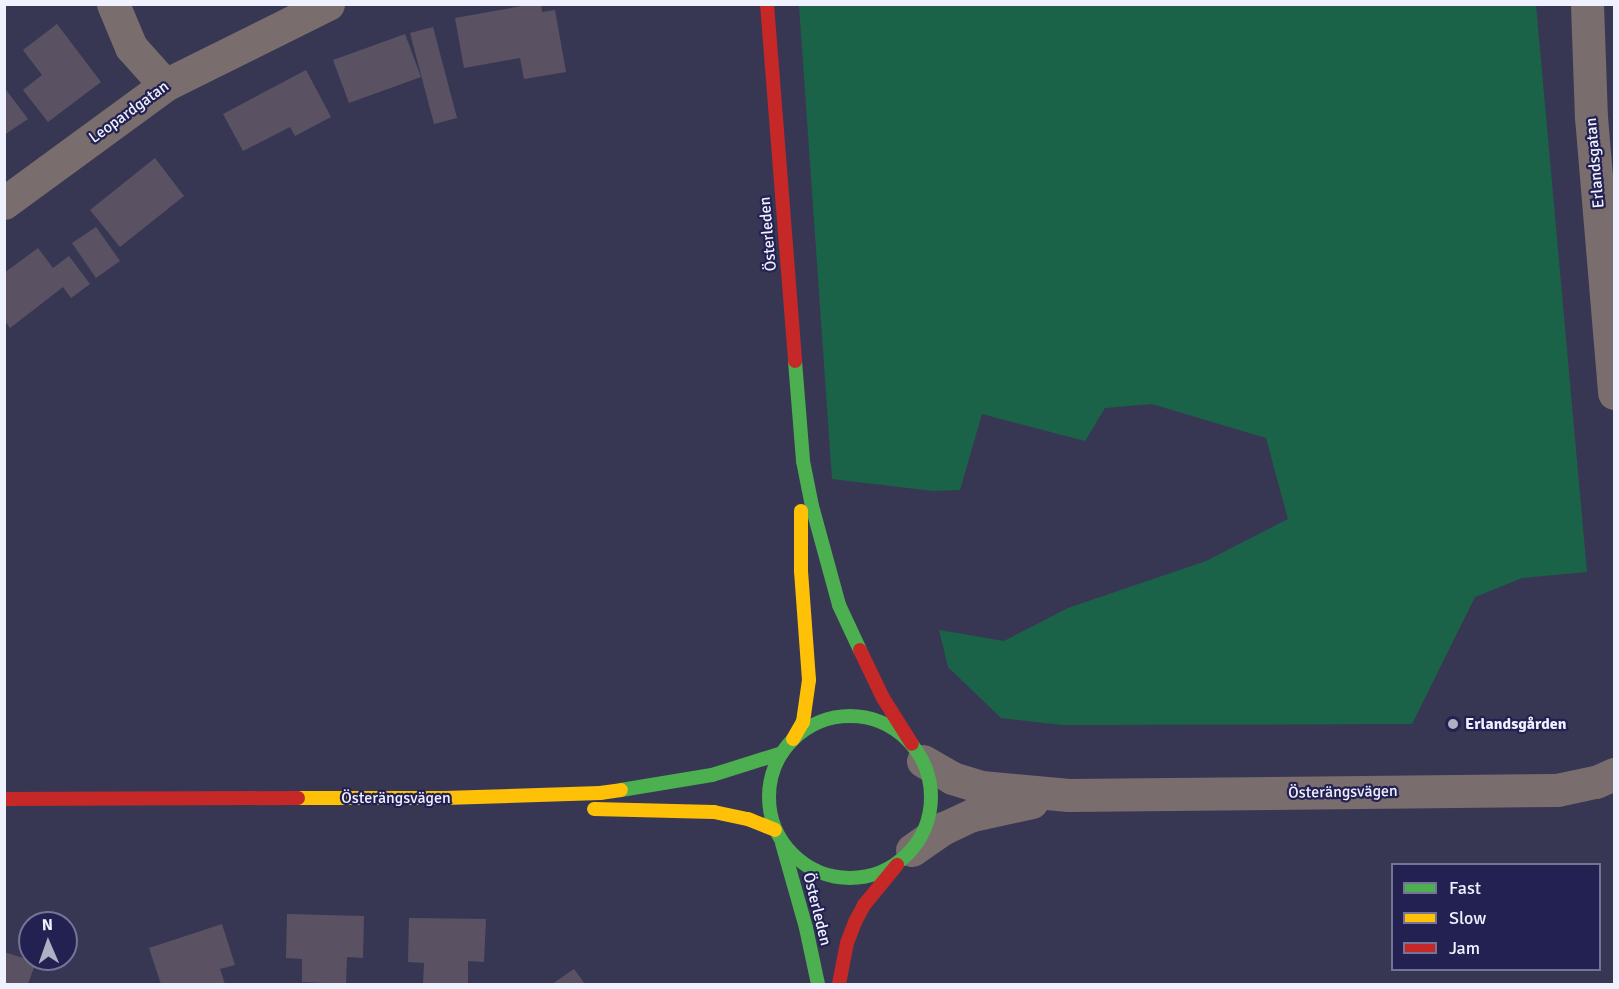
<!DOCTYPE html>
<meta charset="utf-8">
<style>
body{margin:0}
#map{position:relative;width:1619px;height:989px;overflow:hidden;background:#383753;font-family:Signika,sans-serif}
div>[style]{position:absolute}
.forest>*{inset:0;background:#1a6349}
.building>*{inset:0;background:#5a5263}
.street>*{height:33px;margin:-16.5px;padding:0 16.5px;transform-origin:16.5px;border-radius:16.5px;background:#796d6d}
.fast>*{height:14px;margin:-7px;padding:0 7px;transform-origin:7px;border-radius:7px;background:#4caf50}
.fast>.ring{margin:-7px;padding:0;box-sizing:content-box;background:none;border:14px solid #4caf50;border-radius:50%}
.slow>*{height:14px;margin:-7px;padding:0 7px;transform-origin:7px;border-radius:7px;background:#ffc107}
.jam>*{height:14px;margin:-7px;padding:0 7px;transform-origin:7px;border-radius:7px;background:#c62828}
.dots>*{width:16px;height:16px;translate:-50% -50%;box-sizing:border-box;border:3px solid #232152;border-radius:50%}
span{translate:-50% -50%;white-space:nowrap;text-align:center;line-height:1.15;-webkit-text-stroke:4.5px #232152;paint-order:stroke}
.street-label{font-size:16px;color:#eff1fe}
.poi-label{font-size:16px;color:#eff1fe;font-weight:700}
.left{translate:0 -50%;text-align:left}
.frame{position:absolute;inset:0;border:6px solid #eff1fe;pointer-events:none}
.legend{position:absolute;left:1391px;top:863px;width:210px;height:108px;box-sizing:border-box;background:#232152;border:2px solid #757497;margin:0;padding:8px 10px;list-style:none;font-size:18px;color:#eff1fe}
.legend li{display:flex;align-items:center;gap:12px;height:30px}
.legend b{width:30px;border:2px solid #757497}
.north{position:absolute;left:18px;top:911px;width:60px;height:60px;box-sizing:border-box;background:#232152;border:2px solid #757497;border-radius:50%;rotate:358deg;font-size:16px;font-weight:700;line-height:24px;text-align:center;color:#eff1fe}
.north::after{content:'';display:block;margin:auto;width:21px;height:27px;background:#afb0c2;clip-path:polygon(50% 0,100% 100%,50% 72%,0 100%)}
</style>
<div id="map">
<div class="forest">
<i style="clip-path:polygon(799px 5px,1536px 5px,1587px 572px,1522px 578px,1475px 597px,1412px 724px,1063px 725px,1001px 718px,948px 667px,939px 630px,1004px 641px,1068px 608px,1206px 561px,1288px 519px,1266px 438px,1152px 404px,1105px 408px,1085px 441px,982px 414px,960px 490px,933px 491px,832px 479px)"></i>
</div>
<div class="building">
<i style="clip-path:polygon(533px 4px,541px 4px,542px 12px,555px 10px,566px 72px,524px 79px,520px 58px,464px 68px,455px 18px)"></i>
<i style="clip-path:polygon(57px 24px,101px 82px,48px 122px,23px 90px,42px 75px,23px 50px)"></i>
<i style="clip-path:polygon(433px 27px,457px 118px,434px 124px,410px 33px)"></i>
<i style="clip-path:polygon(405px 34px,421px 77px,349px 103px,333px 60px)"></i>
<i style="clip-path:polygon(306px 70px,331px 117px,295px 136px,290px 127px,243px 151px,223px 114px)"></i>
<i style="clip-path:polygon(4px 87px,28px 119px,4px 135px)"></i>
<i style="clip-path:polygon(155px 158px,184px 196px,120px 247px,90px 210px)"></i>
<i style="clip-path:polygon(96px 227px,120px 261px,96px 278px,72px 243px)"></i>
<i style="clip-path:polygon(38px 248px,53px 268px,69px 256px,90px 284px,71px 298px,63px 287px,10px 328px,4px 320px,4px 273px)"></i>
<i style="clip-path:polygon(287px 914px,364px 916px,363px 958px,347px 957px,346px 984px,302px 982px,302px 959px,286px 958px)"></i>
<i style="clip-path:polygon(409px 918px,486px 919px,484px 962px,468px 961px,468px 984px,423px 984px,424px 963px,408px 962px)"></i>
<i style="clip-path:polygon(222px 924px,235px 965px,220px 969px,225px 984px,161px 984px,149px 948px)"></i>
<i style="clip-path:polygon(4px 952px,36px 962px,28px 984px,4px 984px)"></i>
<i style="clip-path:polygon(574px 969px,585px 984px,552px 984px)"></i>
</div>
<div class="street">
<i style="left:113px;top:4px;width:47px;rotate:67.3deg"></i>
<i style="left:131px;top:47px;width:51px;rotate:48.2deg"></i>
<i style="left:1587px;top:4px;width:113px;rotate:88deg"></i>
<i style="left:1591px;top:117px;width:277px;rotate:85.2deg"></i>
<i style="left:4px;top:203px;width:200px;rotate:-36.2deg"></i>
<i style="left:165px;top:85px;width:182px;rotate:-26.4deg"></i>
<i style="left:923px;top:761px;width:34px;rotate:30deg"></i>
<i style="left:952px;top:778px;width:30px;rotate:17deg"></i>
<i style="left:981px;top:787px;width:88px;rotate:5.2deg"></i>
<i style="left:1069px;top:795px;width:488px;rotate:-0.6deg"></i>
<i style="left:1557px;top:790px;width:40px;rotate:-12deg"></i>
<i style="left:1596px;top:782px;width:20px;rotate:-24deg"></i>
<i style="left:912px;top:850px;width:39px;rotate:-35deg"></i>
<i style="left:944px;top:828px;width:31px;rotate:-25deg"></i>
<i style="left:972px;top:815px;width:61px;rotate:-12.2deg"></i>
</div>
<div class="fast">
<i style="left:795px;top:361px;width:100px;rotate:85.4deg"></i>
<i style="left:803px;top:461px;width:46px;rotate:78.7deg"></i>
<i style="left:812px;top:506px;width:103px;rotate:74.7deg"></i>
<i style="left:839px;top:605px;width:50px;rotate:65deg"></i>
<i class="ring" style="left:769px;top:716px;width:148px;height:148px"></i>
<i style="left:621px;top:790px;width:92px;rotate:-9.4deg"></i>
<i style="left:712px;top:775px;width:73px;rotate:-17.4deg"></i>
<i style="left:782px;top:843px;width:88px;rotate:74.2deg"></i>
<i style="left:806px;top:928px;width:57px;rotate:77.9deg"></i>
</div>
<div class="slow">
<i style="left:793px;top:739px;width:20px;rotate:-60deg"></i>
<i style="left:803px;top:722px;width:42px;rotate:-81.9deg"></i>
<i style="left:809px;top:680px;width:109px;rotate:-94.2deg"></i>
<i style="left:801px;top:571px;width:60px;rotate:-90deg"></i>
<i style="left:298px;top:798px;width:146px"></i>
<i style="left:444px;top:798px;width:156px;rotate:-1.8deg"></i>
<i style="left:600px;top:793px;width:21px;rotate:-8deg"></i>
<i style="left:594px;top:809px;width:120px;rotate:1.4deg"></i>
<i style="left:714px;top:812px;width:35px;rotate:12deg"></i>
<i style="left:748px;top:819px;width:29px;rotate:22deg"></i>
</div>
<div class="jam">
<i style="left:767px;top:4px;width:358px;rotate:85.5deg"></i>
<i style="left:860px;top:650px;width:53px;rotate:64.4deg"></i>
<i style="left:883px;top:698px;width:54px;rotate:57.8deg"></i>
<i style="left:4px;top:799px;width:294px;rotate:-0.2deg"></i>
<i style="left:839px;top:984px;width:42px;rotate:-79deg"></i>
<i style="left:847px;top:943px;width:22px;rotate:-69deg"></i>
<i style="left:855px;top:922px;width:19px;rotate:-62deg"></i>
<i style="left:864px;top:905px;width:52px;rotate:-50.5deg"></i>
</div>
<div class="dots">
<i style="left:1453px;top:724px;background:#afb0c2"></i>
</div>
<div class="street-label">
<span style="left:129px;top:112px;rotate:-36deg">Leopardgatan</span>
<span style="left:1595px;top:163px;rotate:-95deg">Erlandsgatan</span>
<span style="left:768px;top:234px;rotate:-95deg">Österleden</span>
<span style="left:1343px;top:792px;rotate:-1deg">Österängsvägen</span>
<span style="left:396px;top:798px">Österängsvägen</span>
<span style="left:817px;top:909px;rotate:76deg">Österleden</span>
</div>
<div class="poi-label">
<span class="left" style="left:1465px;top:724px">Erlandsgården</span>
</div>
<div class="frame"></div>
<ul class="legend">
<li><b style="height:8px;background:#4caf50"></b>Fast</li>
<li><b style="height:8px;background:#ffc107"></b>Slow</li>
<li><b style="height:8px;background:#c62828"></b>Jam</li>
</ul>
<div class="north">N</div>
</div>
